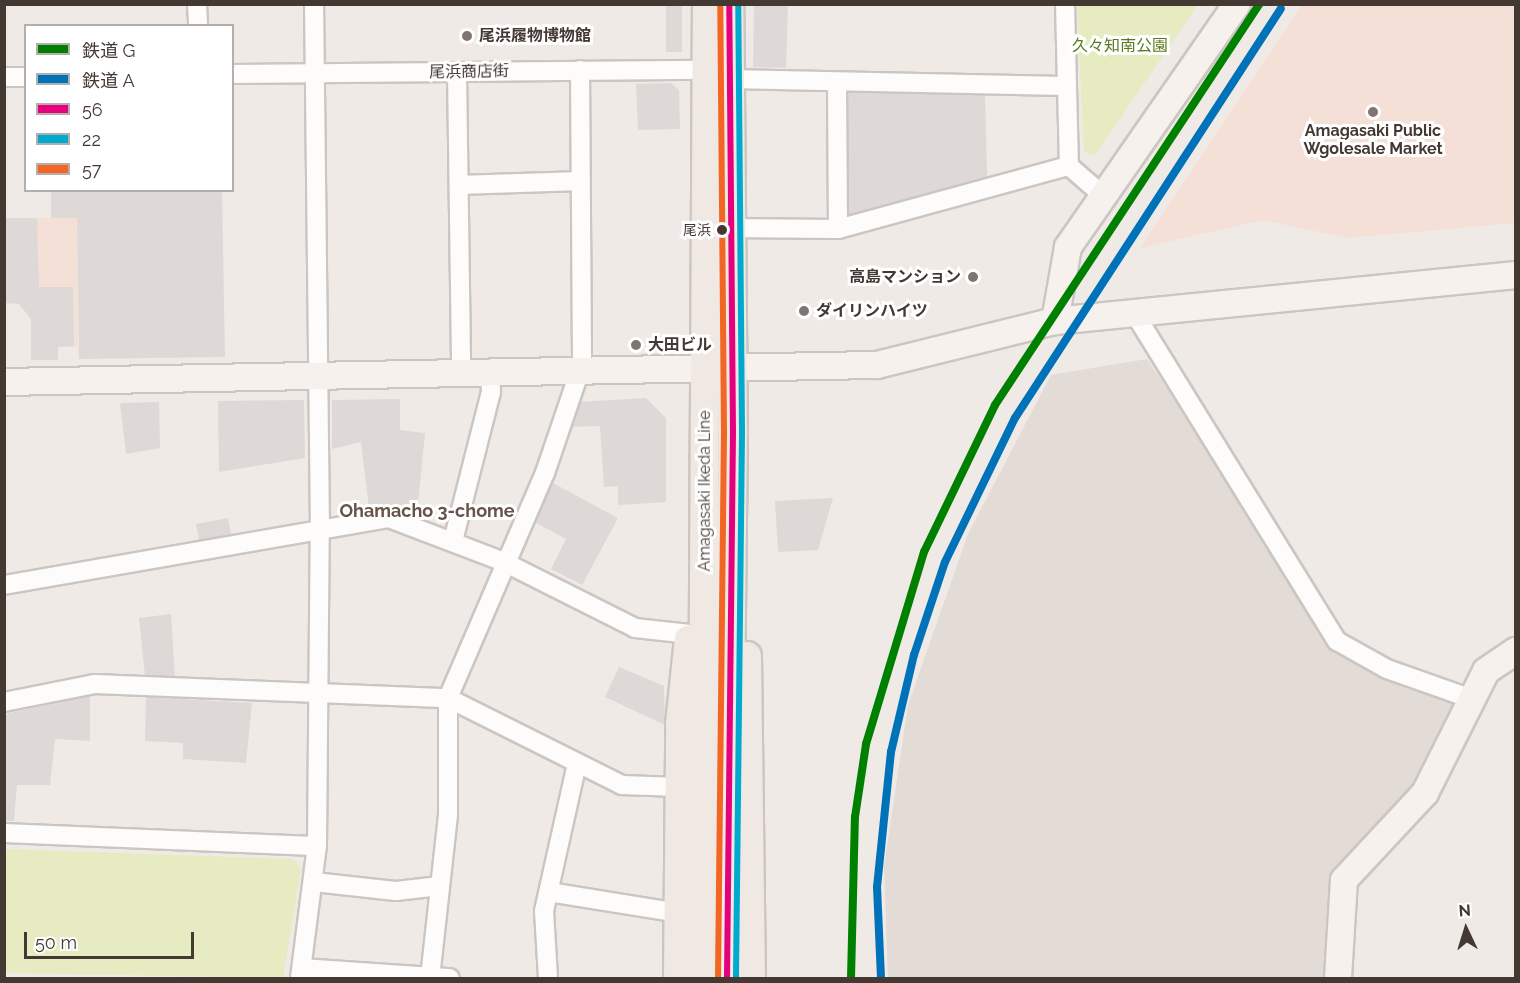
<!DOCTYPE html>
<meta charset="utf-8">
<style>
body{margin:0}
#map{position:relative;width:1520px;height:983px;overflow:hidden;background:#efeae5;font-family:Raleway,"Noto Sans JP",sans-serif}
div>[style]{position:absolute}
.commercial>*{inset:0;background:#f4e0d6}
.industrial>*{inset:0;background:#e2dbd6}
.green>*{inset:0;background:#e6ebc2}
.parking>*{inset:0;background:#ded9d6}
.roads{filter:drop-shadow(2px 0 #cbc6c1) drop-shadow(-2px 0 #cbc6c1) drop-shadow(0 2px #cbc6c1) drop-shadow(0 -2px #cbc6c1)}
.street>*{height:18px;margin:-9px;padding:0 9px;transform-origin:9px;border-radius:9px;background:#fdfcfb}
.secondary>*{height:26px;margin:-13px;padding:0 13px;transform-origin:13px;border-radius:13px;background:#f6f1ec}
.primary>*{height:28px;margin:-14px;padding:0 14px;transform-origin:14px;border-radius:14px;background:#f0e8e2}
.bus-1>*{height:6px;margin:-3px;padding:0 3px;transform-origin:3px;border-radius:3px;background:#e5007d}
.bus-2>*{height:6px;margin:-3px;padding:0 3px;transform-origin:3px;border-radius:3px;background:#00a9ce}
.bus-3>*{height:6px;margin:-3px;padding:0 3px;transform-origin:3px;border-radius:3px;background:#f26522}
.rail-1>*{height:8px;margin:-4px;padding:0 4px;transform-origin:4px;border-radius:4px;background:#008000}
.rail-2>*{height:8px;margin:-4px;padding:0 4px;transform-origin:4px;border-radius:4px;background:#0072ba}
.dots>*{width:16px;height:16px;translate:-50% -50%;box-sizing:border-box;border:3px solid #fff;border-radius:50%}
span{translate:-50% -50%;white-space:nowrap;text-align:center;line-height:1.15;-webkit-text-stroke:6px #fff;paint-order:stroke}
.bus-label{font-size:14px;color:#443832}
.right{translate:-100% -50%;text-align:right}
.poi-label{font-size:16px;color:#443832;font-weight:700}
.left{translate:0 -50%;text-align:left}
.park-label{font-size:16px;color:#5a7a21}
.street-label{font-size:16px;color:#443832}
.neighbourhood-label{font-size:18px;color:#685348;font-weight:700}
.frame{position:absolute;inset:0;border:6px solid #443832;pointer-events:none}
.legend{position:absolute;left:24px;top:24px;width:210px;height:168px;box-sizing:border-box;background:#fff;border:2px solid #b4afad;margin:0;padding:8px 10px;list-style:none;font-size:18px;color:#443832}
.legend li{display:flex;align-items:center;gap:12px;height:30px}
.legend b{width:30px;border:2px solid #b4afad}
.north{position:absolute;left:1436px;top:899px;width:60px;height:60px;-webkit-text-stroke:4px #fff;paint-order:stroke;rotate:356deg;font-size:16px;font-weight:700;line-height:24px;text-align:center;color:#443832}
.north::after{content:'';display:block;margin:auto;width:21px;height:27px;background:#443832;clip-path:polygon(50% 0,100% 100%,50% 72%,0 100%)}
.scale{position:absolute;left:24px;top:932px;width:170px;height:27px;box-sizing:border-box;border:3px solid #443832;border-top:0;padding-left:8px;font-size:18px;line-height:21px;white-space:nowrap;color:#443832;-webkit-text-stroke:4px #fff;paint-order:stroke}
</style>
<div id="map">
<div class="commercial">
<i style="clip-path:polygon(1302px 5px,1515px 5px,1515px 223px,1347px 238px,1263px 220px,1140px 248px)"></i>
<i style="clip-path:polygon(5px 218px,77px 218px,78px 346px,58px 347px,58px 360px,31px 360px,31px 319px,19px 304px,5px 303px)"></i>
</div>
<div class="industrial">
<i style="clip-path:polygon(1147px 359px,1337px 641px,1472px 699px,1425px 793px,1351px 866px,1338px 978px,888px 978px,884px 867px,908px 705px,968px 534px,1051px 375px)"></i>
</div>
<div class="green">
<i style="clip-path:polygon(1077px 5px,1198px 5px,1095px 155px,1084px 152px)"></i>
<i style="clip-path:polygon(5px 849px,292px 859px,301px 868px,283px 978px,5px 973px)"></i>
</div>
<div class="parking">
<i style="clip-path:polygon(682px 5px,682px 52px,666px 52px,666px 6px)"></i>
<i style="clip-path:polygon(754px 5px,788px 5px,786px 68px,753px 67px)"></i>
<i style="clip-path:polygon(671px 83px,679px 90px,680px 129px,638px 130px,636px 84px)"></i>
<i style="clip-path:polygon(846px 91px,985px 95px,987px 177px,850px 221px,843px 214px)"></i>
<i style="clip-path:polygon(51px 191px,222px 191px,225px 357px,79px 359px,77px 218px,51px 218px)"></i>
<i style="clip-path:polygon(5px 218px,37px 218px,39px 287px,73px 287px,74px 346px,58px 347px,58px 360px,31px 360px,31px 319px,19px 304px,5px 303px)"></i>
<i style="clip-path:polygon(646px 398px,666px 418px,666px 502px,618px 505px,618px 486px,604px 487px,600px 426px,568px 427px,578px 402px)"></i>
<i style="clip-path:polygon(400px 399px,400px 430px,425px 433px,417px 515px,391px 505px,369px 508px,361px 442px,332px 449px,332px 400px)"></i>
<i style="clip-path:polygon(304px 400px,305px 458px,219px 472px,218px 401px)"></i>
<i style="clip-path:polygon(159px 402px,160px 448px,126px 454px,120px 403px)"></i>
<i style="clip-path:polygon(551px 482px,618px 518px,582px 585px,551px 569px,566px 539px,531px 520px)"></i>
<i style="clip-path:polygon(833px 498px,818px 550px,778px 552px,775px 501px)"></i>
<i style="clip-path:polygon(228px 518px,231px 534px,199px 540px,196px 524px)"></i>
<i style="clip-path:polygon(171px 614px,175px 679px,145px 676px,139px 618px)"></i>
<i style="clip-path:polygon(619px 667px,664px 686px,665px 725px,605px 697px)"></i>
<i style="clip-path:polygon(90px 696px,90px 741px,55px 739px,50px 785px,17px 785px,14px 821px,5px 821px,5px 714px)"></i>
<i style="clip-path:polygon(146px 697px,252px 703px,246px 763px,183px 759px,183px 743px,145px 741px)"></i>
</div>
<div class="roads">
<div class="street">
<i style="left:197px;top:4px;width:22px;rotate:87deg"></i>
<i style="left:1065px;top:4px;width:162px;rotate:88.6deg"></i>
<i style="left:580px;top:70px;width:303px;rotate:89.6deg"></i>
<i style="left:457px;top:72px;width:303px;rotate:89.2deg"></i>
<i style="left:232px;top:74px;width:474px;rotate:-0.5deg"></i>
<i style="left:706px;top:70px;width:25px;rotate:21deg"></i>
<i style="left:729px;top:79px;width:337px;rotate:1.2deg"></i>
<i style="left:4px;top:77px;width:22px"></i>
<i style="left:837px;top:83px;width:146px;rotate:89.6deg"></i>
<i style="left:459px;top:185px;width:121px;rotate:-1.9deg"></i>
<i style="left:727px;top:228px;width:111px;rotate:0.5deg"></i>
<i style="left:838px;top:229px;width:239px;rotate:-15.3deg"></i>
<i style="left:1069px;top:166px;width:49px;rotate:40.9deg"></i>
<i style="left:1133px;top:311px;width:388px;rotate:58.3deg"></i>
<i style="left:1337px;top:641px;width:57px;rotate:29.2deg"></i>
<i style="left:1387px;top:669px;width:90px;rotate:19.4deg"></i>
<i style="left:453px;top:541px;width:154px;rotate:-75.7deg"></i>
<i style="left:491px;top:392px;width:18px;rotate:-93deg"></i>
<i style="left:4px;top:585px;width:391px;rotate:-9.9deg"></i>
<i style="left:389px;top:518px;width:123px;rotate:20.9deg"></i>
<i style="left:504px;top:562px;width:147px;rotate:26.7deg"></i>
<i style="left:635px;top:628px;width:55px;rotate:6.2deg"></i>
<i style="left:4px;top:702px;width:93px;rotate:-11.2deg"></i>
<i style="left:95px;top:684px;width:353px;rotate:2.3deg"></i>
<i style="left:448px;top:698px;width:195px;rotate:26.6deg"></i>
<i style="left:622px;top:785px;width:57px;rotate:2deg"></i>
<i style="left:4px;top:833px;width:313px;rotate:2.4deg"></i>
<i style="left:314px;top:882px;width:82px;rotate:6.3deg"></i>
<i style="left:396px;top:891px;width:44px;rotate:-6.5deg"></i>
<i style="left:549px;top:892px;width:131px;rotate:9.2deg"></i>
<i style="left:303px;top:968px;width:147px;rotate:3.9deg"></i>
<i style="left:300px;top:978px;width:133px;rotate:-82.7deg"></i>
<i style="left:317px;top:846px;width:317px;rotate:-89.5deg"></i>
<i style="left:320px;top:529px;width:525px;rotate:-90.65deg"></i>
<i style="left:430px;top:978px;width:164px;rotate:-83.7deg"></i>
<i style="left:448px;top:815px;width:117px;rotate:-90deg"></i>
<i style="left:448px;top:698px;width:245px;rotate:-66.7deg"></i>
<i style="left:545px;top:473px;width:106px;rotate:-71.2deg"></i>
<i style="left:548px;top:978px;width:67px;rotate:-93.4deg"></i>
<i style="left:544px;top:911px;width:152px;rotate:-77.4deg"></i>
</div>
<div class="secondary">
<i style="left:1055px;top:321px;width:75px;rotate:-80deg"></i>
<i style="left:1068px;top:247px;width:296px;rotate:-55.2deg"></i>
<i style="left:4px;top:382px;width:873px;rotate:-1.12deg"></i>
<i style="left:877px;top:365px;width:183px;rotate:-13.9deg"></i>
<i style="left:1055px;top:321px;width:463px;rotate:-5.7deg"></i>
<i style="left:1338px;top:978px;width:98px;rotate:-86.5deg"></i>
<i style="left:1344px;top:880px;width:119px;rotate:-47deg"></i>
<i style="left:1425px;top:793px;width:136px;rotate:-63.4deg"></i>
<i style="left:1486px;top:671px;width:36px;rotate:-34deg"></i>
</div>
<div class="primary">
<i style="left:747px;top:656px;width:322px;rotate:89.3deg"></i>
<i style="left:678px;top:978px;width:254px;rotate:-89.5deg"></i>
<i style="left:680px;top:724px;width:85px;rotate:-84deg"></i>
<i style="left:702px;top:978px;width:974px;rotate:-89.71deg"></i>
<i style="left:727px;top:978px;width:546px;rotate:-89.37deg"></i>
<i style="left:733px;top:432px;width:428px;rotate:-90.5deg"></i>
</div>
</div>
<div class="bus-1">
<i style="left:727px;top:978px;width:546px;rotate:-89.37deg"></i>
<i style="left:733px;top:432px;width:428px;rotate:-90.5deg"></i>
</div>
<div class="bus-2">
<i style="left:736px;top:978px;width:546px;rotate:-89.37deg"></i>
<i style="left:742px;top:432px;width:428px;rotate:-90.5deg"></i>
</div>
<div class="bus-3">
<i style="left:718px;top:978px;width:546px;rotate:-89.37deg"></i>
<i style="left:724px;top:432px;width:428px;rotate:-90.5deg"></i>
</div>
<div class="rail-1">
<i style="left:851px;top:978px;width:161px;rotate:-88.6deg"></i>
<i style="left:855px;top:817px;width:74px;rotate:-81.4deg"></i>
<i style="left:866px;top:744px;width:201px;rotate:-73.2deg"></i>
<i style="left:924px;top:552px;width:163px;rotate:-64.2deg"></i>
<i style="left:995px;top:405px;width:480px;rotate:-56.6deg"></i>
</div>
<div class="rail-2">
<i style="left:881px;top:978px;width:91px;rotate:-92.5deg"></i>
<i style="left:877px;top:887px;width:136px;rotate:-84.1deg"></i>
<i style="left:891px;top:752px;width:100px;rotate:-76.7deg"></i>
<i style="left:914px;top:655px;width:98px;rotate:-71.6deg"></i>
<i style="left:945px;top:562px;width:160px;rotate:-64.1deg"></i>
<i style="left:1015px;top:418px;width:488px;rotate:-57deg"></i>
</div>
<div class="dots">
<i style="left:467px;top:36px;background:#807671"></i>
<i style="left:1373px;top:112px;background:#807671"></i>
<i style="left:722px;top:230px;background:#443832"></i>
<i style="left:973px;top:277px;background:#807671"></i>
<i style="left:804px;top:311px;background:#807671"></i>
<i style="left:636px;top:345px;background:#807671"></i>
</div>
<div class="bus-label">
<span class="right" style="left:711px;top:230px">尾浜</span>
</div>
<div class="poi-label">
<span class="left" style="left:479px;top:36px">尾浜履物博物館</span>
<span style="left:1373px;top:140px">Amagasaki Public<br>Wgolesale Market</span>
<span class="right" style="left:961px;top:277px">高島マンション</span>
<span class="left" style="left:816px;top:311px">ダイリンハイツ</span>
<span class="left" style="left:648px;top:345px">大田ビル</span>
</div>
<div class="park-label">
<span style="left:1120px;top:46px">久々知南公園</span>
</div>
<div class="street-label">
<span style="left:469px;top:72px;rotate:-1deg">尾浜商店街</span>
<span style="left:705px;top:491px;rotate:-90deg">Amagasaki Ikeda Line</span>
</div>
<div class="neighbourhood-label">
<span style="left:427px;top:511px">Ohamacho 3-chome</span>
</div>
<div class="frame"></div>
<ul class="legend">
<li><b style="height:8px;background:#008000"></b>鉄道 G</li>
<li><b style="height:8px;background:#0072ba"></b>鉄道 A</li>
<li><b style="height:8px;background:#e5007d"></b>56</li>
<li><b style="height:8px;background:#00a9ce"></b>22</li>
<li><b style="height:8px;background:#f26522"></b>57</li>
</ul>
<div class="north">N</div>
<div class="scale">50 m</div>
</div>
